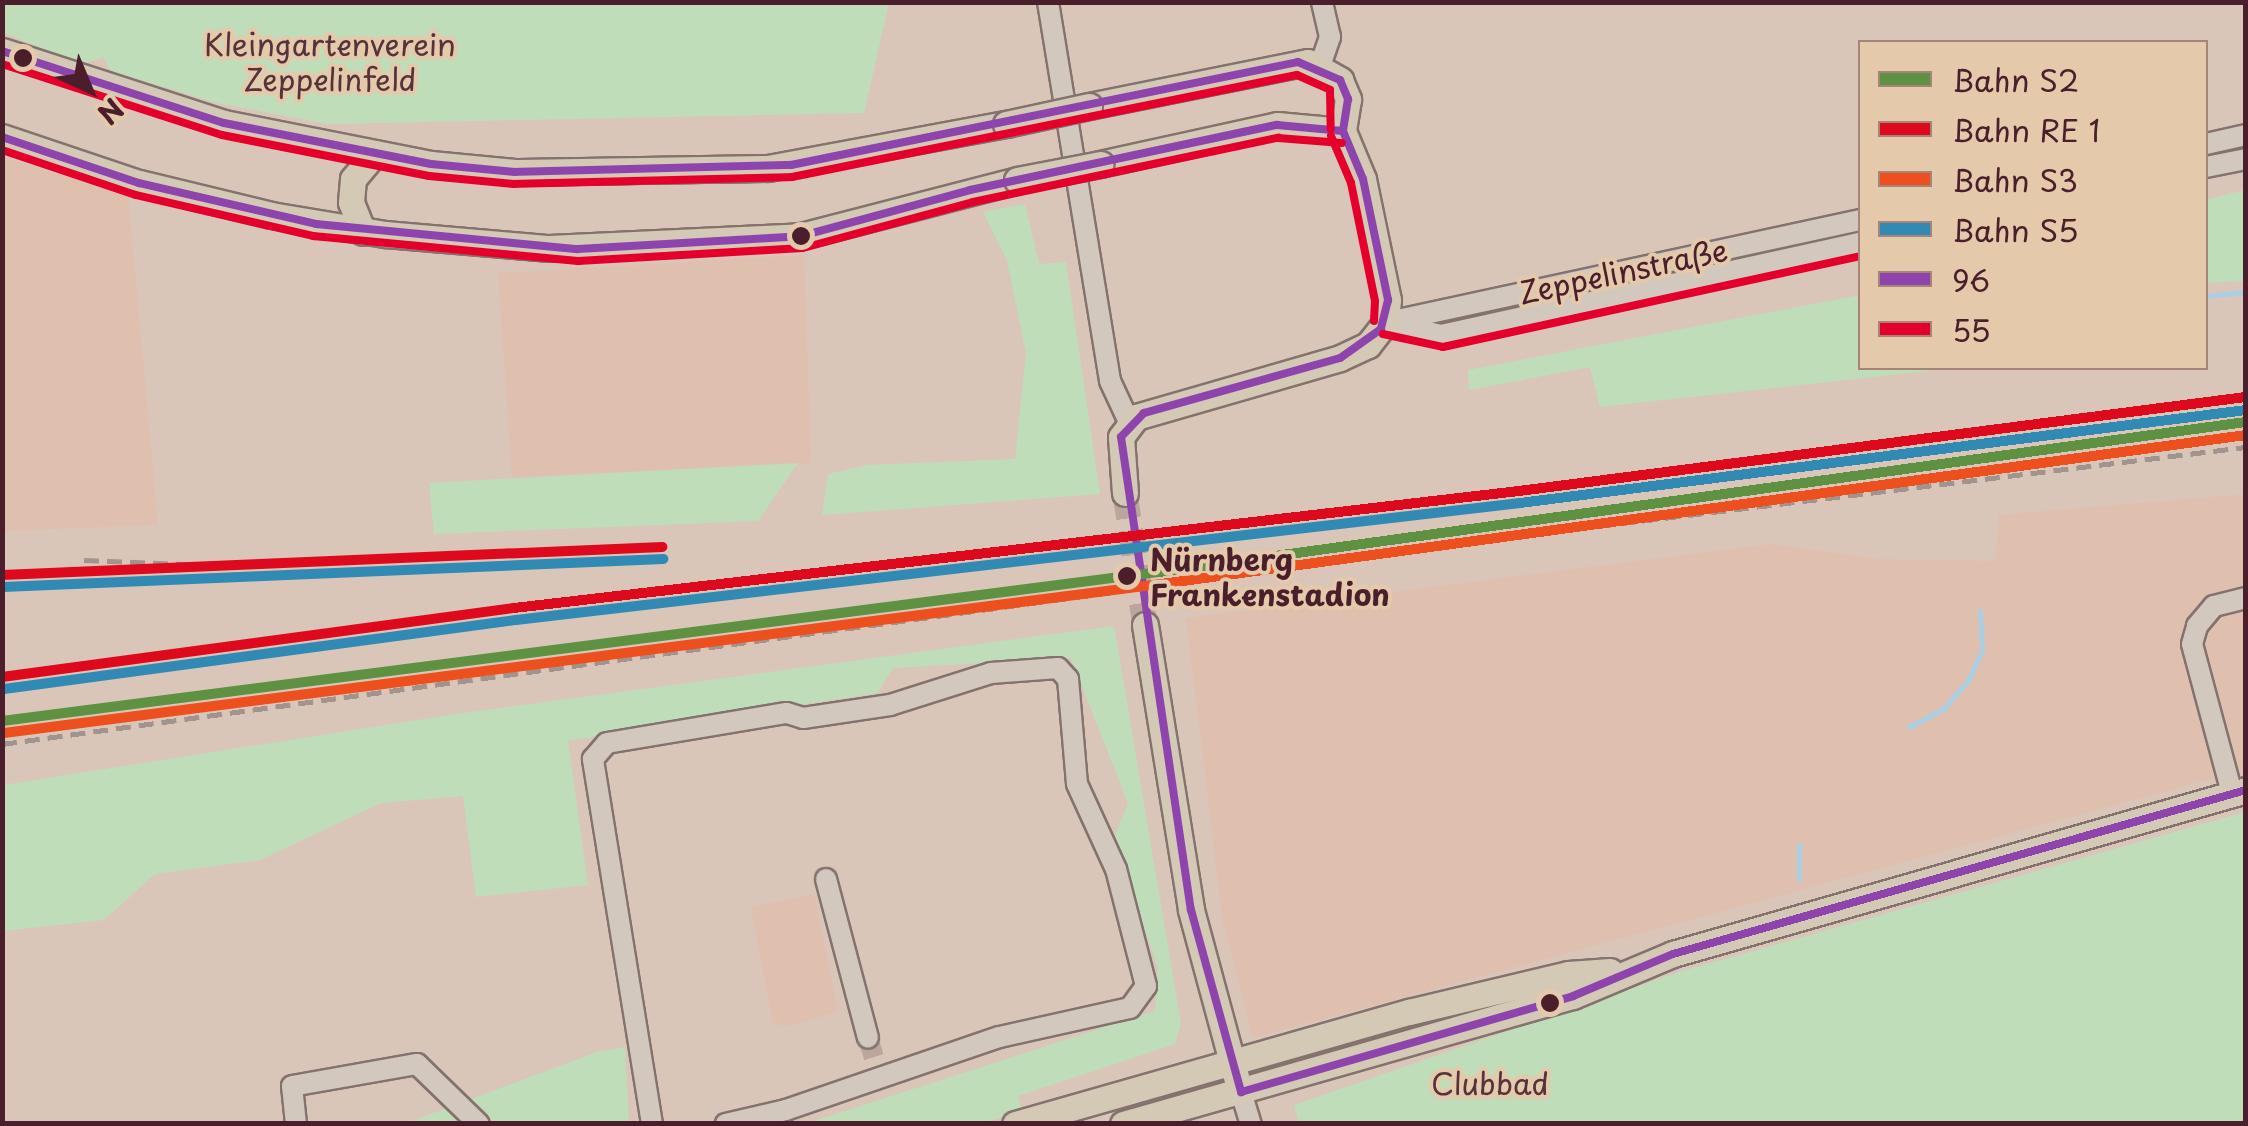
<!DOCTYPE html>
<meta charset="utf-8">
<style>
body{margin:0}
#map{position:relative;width:2248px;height:1126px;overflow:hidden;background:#d9c6b8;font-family:"Playpen Sans",sans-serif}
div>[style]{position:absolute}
.built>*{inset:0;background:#dfc0ae}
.green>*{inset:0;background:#c0ddba}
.stream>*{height:5px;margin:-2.5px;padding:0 2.5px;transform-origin:2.5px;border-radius:2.5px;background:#aacfe4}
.minor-tunnel>*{height:20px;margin-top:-10px;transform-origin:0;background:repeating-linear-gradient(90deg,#bca59c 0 20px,transparent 0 30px)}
.major-tunnel>*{height:25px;margin-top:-12.5px;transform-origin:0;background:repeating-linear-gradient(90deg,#bca59c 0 25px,transparent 0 37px)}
.roads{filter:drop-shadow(2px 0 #83726e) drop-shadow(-2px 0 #83726e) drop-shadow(0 2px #83726e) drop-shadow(0 -2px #83726e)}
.minor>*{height:20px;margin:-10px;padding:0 10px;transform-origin:10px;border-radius:10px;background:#d2c8bd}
.major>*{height:25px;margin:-12.5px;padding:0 12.5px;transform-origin:12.5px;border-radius:12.5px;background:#d4c9b5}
.rail>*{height:5px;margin-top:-2.5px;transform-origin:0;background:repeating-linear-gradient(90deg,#a1948e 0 15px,transparent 0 23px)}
.bridges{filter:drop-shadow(2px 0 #83726e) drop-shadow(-2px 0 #83726e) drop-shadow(0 2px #83726e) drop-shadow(0 -2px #83726e)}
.major-bridge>*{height:25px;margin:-12.5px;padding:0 12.5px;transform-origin:12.5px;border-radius:12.5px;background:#d4c9b5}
.bus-1>*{height:8px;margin:-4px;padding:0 4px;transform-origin:4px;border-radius:4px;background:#8e44ad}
.bus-2>*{height:8px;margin:-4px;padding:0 4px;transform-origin:4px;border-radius:4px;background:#e4002b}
.rail-1>*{height:10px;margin:-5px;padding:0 5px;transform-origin:5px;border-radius:5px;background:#5e9242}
.rail-2>*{height:10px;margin:-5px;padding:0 5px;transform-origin:5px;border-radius:5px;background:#df091d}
.rail-3>*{height:10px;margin:-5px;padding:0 5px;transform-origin:5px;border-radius:5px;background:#ed501e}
.rail-4>*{height:10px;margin:-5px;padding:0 5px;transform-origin:5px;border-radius:5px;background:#318ab3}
.dots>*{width:28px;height:28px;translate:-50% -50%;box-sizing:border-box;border:5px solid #e4c9ab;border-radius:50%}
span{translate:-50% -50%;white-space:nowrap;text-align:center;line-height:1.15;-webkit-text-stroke:8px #e4c9ab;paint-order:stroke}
.park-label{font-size:30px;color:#54343a}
.street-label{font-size:30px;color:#4a1f2b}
.stop-label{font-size:30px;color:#4a1f2b;font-weight:700}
.left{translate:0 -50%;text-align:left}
.frame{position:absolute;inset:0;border:5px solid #4a1f2b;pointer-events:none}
.legend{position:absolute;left:1858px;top:40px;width:350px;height:330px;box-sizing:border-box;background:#e4c9ab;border:2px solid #a68578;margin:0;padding:12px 18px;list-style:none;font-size:30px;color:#4a1f2b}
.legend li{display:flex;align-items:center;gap:20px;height:50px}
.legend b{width:50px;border:2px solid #a68578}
.north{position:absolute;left:40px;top:40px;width:100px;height:100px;-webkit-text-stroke:8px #e4c9ab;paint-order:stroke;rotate:136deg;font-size:28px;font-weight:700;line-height:40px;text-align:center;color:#4a1f2b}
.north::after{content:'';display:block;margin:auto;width:35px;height:45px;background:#4a1f2b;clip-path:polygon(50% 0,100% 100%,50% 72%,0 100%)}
</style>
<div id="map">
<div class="built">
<i style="clip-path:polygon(3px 157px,128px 195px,158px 525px,3px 531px)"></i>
<i style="clip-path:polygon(804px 255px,811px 463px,512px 477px,498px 273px)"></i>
<i style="clip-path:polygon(2245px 494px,2245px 770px,1253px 1038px,1223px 923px,1186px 618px,1771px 544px,1878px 559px,1995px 561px,1999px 515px)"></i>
<i style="clip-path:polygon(814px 894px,838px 1011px,790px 1026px,773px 1024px,751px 907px)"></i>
</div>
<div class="green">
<i style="clip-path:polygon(3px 2px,889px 3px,864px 113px,327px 124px,217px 103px,111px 71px,103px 57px,81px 65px,3px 32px)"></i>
<i style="clip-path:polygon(2245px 190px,2245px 281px,2206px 283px,2206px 200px)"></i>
<i style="clip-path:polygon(1025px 204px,1039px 264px,1066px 262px,1100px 494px,822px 515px,828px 474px,867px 465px,1015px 459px,1026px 353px,1007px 261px,983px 212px)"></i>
<i style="clip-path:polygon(1860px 295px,1860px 368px,1937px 370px,1600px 407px,1590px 367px,1469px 390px,1468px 370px)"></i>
<i style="clip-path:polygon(798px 463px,758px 521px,434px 534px,429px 483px)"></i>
<i style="clip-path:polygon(1114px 626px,1181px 1023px,1175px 1044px,1018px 1096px,1022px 1112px,981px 1123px,808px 1123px,1155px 1011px,1158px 968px,1114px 838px,1128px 803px,1071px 658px,893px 668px,877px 693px,568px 741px,588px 885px,476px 897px,463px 796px,381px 803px,260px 860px,155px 874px,104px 920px,3px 931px,3px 785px,456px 714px)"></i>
<i style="clip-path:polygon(2245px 812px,2245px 1123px,1299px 1123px,1294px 1105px,1679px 972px)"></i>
<i style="clip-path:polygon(625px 1047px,629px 1123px,404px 1124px,597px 1052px)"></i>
</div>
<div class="stream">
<i style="left:2206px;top:296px;width:40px;rotate:-5.7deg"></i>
<i style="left:1909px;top:727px;width:40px;rotate:-28deg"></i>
<i style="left:1944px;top:708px;width:38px;rotate:-49deg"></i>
<i style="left:1969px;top:679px;width:32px;rotate:-66deg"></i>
<i style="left:1982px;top:650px;width:39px;rotate:-93deg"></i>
<i style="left:1799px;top:879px;width:34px;rotate:-90deg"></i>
</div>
<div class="minor-tunnel">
<i style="left:868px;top:1038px;width:24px;rotate:73deg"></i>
</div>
<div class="major-tunnel">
<i style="left:1125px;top:493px;width:134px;rotate:81.4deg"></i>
</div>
<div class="roads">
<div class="minor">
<i style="left:1048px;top:2px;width:384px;rotate:80.7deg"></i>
<i style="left:1110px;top:381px;width:45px;rotate:65.1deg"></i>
<i style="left:1320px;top:66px;width:31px;rotate:-71deg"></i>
<i style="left:1330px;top:37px;width:36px;rotate:-103deg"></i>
<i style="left:2206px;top:144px;width:41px;rotate:-12.7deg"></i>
<i style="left:2206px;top:167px;width:41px;rotate:-11.3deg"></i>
<i style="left:1393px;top:321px;width:478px;rotate:-12.2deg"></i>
<i style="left:1386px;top:322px;width:57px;rotate:13.3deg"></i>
<i style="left:1441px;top:335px;width:429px;rotate:-12.4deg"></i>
<i style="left:2233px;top:797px;width:158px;rotate:-105deg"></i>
<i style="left:2192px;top:644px;width:19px;rotate:-74deg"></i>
<i style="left:2197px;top:626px;width:26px;rotate:-50deg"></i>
<i style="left:2214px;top:606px;width:33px;rotate:-14deg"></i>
<i style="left:826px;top:879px;width:164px;rotate:75.2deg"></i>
<i style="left:1241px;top:1092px;width:34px;rotate:73deg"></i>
<i style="left:296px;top:1124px;width:38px;rotate:-96deg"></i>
<i style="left:292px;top:1086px;width:127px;rotate:-10deg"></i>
<i style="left:417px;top:1064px;width:86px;rotate:44.1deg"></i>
<i style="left:652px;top:1124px;width:370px;rotate:-99.2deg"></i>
<i style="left:593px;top:759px;width:21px;rotate:-49deg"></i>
<i style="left:607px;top:743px;width:182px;rotate:-9.5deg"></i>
<i style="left:787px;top:713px;width:17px;rotate:17deg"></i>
<i style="left:803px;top:718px;width:88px;rotate:-8.5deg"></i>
<i style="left:890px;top:705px;width:106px;rotate:-17.6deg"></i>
<i style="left:991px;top:673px;width:67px;rotate:-4.3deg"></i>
<i style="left:1058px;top:668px;width:15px;rotate:48deg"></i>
<i style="left:1068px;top:679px;width:105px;rotate:85.1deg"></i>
<i style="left:1077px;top:784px;width:94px;rotate:65.4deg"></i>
<i style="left:1116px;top:869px;width:121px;rotate:75.6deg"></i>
<i style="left:1146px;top:986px;width:27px;rotate:126deg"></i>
<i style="left:1130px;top:1008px;width:134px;rotate:167.5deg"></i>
<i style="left:999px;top:1037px;width:225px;rotate:161.1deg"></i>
<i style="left:786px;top:1110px;width:62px;rotate:166.9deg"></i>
</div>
<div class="major">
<i style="left:2px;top:51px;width:233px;rotate:18deg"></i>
<i style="left:224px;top:123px;width:211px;rotate:11.2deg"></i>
<i style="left:431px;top:164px;width:84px;rotate:5.4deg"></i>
<i style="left:515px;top:172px;width:253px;rotate:-0.9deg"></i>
<i style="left:768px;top:168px;width:242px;rotate:-10.5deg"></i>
<i style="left:1089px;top:106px;width:223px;rotate:-11.4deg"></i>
<i style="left:1308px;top:62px;width:37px;rotate:29deg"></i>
<i style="left:1340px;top:80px;width:21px;rotate:67deg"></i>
<i style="left:1348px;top:99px;width:32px;rotate:99deg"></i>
<i style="left:2px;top:137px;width:145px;rotate:18.6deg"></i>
<i style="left:139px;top:183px;width:136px;rotate:13.6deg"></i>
<i style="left:271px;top:215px;width:116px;rotate:9.5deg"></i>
<i style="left:385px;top:234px;width:165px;rotate:4.9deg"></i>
<i style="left:549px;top:248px;width:252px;rotate:-2.7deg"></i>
<i style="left:801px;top:236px;width:223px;rotate:-14.5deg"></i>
<i style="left:1100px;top:164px;width:181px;rotate:-12.4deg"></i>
<i style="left:1277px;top:125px;width:66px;rotate:5.2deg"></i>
<i style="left:363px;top:232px;width:32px;rotate:-112deg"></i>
<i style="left:351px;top:202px;width:23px;rotate:-85deg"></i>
<i style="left:353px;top:179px;width:34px;rotate:-50deg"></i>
<i style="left:1125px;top:493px;width:56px;rotate:-94.1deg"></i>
<i style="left:1121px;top:437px;width:25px;rotate:-53deg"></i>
<i style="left:1136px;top:417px;width:212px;rotate:-16.1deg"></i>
<i style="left:1340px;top:358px;width:31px;rotate:-25deg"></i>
<i style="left:1368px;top:345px;width:29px;rotate:-52deg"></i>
<i style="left:1386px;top:322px;width:22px;rotate:-85deg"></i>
<i style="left:1388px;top:300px;width:124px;rotate:-101.7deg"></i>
<i style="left:1363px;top:179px;width:52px;rotate:-112.6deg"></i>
<i style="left:1145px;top:625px;width:289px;rotate:80.8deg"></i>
<i style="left:1191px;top:910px;width:173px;rotate:74.9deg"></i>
<i style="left:1015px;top:1124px;width:410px;rotate:-15.9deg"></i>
<i style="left:1409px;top:1012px;width:163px;rotate:-13.4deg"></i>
<i style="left:1568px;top:974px;width:42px;rotate:-4.1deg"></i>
<i style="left:1123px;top:1124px;width:468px;rotate:-15.9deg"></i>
<i style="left:1573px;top:996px;width:108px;rotate:-22.8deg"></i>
<i style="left:1673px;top:954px;width:596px;rotate:-15.97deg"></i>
</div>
</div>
<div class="rail">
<i style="left:84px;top:560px;width:126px;rotate:2.3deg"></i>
<i style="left:2px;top:744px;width:1587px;rotate:-7.79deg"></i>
<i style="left:1574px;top:529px;width:677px;rotate:-6.96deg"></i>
</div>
<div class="bridges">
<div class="major-bridge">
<i style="left:1006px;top:124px;width:85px;rotate:-12.2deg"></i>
<i style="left:1017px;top:180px;width:85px;rotate:-10.9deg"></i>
</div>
</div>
<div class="bus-1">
<i style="left:2px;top:51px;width:233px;rotate:18deg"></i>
<i style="left:224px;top:123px;width:211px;rotate:11.2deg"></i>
<i style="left:431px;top:164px;width:84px;rotate:5.4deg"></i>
<i style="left:515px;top:172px;width:276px;rotate:-1.5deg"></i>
<i style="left:791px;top:165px;width:517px;rotate:-11.48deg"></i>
<i style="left:1298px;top:62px;width:46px;rotate:23.2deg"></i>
<i style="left:1340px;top:80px;width:21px;rotate:67deg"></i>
<i style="left:1348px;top:99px;width:32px;rotate:99deg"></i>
<i style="left:1343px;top:131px;width:52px;rotate:67.4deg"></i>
<i style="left:1363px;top:179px;width:124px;rotate:78.3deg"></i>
<i style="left:1388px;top:300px;width:30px;rotate:104deg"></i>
<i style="left:1381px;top:329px;width:50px;rotate:144.7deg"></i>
<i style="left:1340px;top:358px;width:204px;rotate:164.3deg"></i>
<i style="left:1144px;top:413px;width:33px;rotate:134deg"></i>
<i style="left:1121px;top:437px;width:478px;rotate:81.6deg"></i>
<i style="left:1191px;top:910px;width:189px;rotate:74.6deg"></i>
<i style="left:1241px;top:1092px;width:346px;rotate:-16.1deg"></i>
<i style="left:1573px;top:996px;width:108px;rotate:-22.8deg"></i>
<i style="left:1673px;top:954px;width:596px;rotate:-15.97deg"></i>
<i style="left:2px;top:137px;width:145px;rotate:18.6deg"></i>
<i style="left:139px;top:183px;width:182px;rotate:13deg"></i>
<i style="left:316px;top:224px;width:263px;rotate:5.5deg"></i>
<i style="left:578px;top:249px;width:223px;rotate:-3.3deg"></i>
<i style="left:801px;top:236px;width:175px;rotate:-15.2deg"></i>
<i style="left:970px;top:190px;width:314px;rotate:-12deg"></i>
<i style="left:1277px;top:125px;width:66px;rotate:5.2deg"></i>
</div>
<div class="bus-2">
<i style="left:2px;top:64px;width:231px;rotate:17.9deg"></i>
<i style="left:222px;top:135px;width:211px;rotate:11.2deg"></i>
<i style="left:429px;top:176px;width:85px;rotate:5.4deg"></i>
<i style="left:514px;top:184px;width:278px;rotate:-1.4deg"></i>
<i style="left:792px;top:177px;width:515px;rotate:-11.42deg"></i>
<i style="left:1297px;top:75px;width:36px;rotate:24deg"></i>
<i style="left:1330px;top:90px;width:39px;rotate:89deg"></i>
<i style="left:1331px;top:136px;width:51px;rotate:66.9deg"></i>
<i style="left:1351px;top:183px;width:120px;rotate:78.5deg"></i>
<i style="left:1375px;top:301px;width:20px;rotate:93deg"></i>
<i style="left:2px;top:150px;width:141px;rotate:18.6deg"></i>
<i style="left:136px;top:195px;width:182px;rotate:13deg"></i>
<i style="left:313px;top:236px;width:266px;rotate:5.4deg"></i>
<i style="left:578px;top:261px;width:225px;rotate:-3.3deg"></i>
<i style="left:803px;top:248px;width:176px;rotate:-15.1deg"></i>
<i style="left:973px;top:202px;width:312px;rotate:-11.9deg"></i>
<i style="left:1278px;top:138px;width:64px;rotate:4.5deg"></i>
<i style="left:1383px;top:334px;width:61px;rotate:12.2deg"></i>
<i style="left:1443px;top:347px;width:427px;rotate:-12.3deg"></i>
</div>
<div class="rail-1">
<i style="left:2px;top:721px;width:1167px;rotate:-7.34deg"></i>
<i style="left:1159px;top:572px;width:1097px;rotate:-7.86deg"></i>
</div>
<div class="rail-2">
<i style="left:2px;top:575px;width:661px;rotate:-2.43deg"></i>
<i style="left:2px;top:677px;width:517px;rotate:-7.68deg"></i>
<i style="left:514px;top:608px;width:1012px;rotate:-6.64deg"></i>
<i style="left:1519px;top:491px;width:733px;rotate:-7.37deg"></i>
</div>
<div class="rail-3">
<i style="left:4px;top:733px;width:1167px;rotate:-7.34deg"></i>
<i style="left:1161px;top:584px;width:1095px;rotate:-7.82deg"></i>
</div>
<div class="rail-4">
<i style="left:3px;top:587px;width:661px;rotate:-2.43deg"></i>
<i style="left:4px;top:689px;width:517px;rotate:-7.68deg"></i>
<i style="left:516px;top:620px;width:1011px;rotate:-6.65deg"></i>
<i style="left:1520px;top:503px;width:732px;rotate:-7.3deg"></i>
</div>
<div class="dots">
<i style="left:23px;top:58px;background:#4a1f2b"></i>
<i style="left:801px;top:236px;background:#4a1f2b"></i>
<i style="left:1127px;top:576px;background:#4a1f2b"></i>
<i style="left:1550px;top:1003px;background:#4a1f2b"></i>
</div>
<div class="park-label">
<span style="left:330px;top:61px">Kleingartenverein<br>Zeppelinfeld</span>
<span style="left:1490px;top:1083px">Clubbad</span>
</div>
<div class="street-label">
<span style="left:1623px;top:271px;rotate:-12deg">Zeppelinstraße</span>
</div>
<div class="stop-label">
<span class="left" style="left:1150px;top:576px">Nürnberg<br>Frankenstadion</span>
</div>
<div class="frame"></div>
<ul class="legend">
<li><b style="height:12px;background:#5e9242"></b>Bahn S2</li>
<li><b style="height:12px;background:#df091d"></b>Bahn RE 1</li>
<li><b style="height:12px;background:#ed501e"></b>Bahn S3</li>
<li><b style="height:12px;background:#318ab3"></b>Bahn S5</li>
<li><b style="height:12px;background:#8e44ad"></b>96</li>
<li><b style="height:12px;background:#e4002b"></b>55</li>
</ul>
<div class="north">N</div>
</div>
